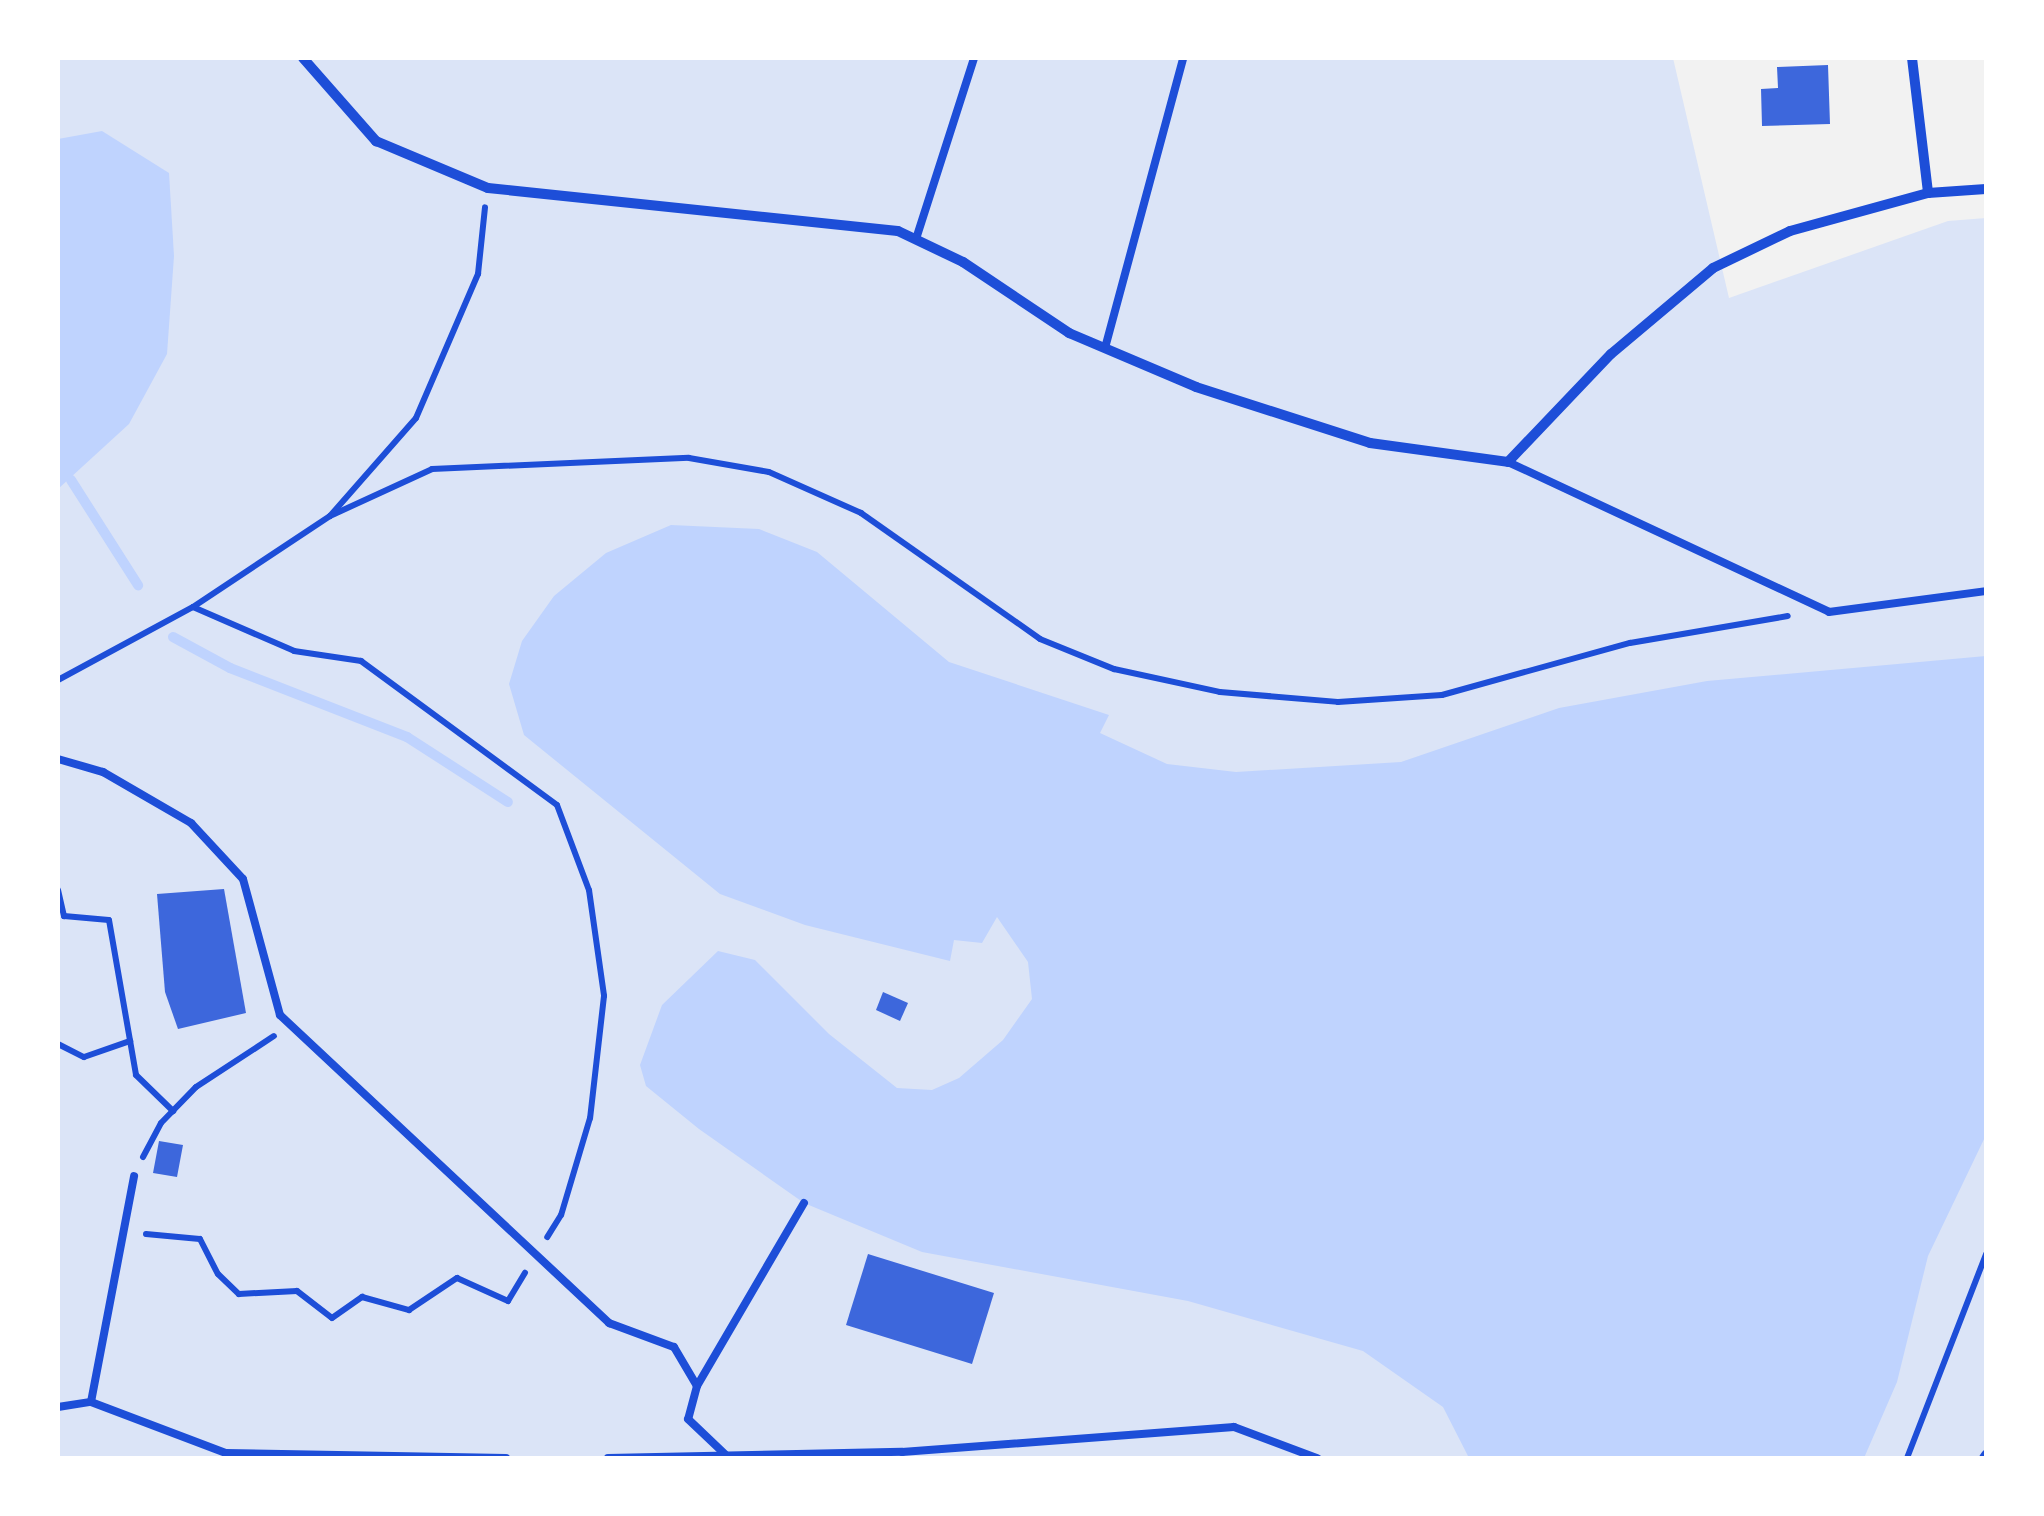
<!DOCTYPE html>
<style>
body{margin:0}
#map{position:relative;width:2044px;height:1516px;overflow:hidden;background:#f2f2f2;font-family:Rubik,sans-serif}
div>[style]{position:absolute}
.green>*{inset:0;background:#dbe4f7}
.water>*{inset:0;background:#bfd3fe}
.stream>*{height:10px;margin:-5px;padding:0 5px;transform-origin:5px;border-radius:5px;background:#bfd3fe}
.building>*{inset:0;background:#3d67dc}
.path>*{height:6px;margin:-3px;padding:0 3px;transform-origin:3px;border-radius:3px;background:#1d4ed8}
.service>*{height:8px;margin:-4px;padding:0 4px;transform-origin:4px;border-radius:4px;background:#1d4ed8}
.minor>*{height:10px;margin:-5px;padding:0 5px;transform-origin:5px;border-radius:5px;background:#1d4ed8}
span{translate:-50% -50%;white-space:nowrap;text-align:center;line-height:1.15;-webkit-text-stroke:9px #fff;paint-order:stroke}
.frame{position:absolute;inset:0;border:60px solid #fff;pointer-events:none}
</style>
<div id="map">
<div class="green">
<i style="clip-path:polygon(58px 58px,1673px 58px,1729px 298px,1948px 221px,1986px 218px,1986px 1458px,58px 1458px)"></i>
</div>
<div class="water">
<i style="clip-path:polygon(102px 131px,169px 173px,174px 256px,167px 354px,129px 424px,58px 489px,58px 139px)"></i>
<i style="clip-path:polygon(671px 525px,759px 529px,817px 552px,949px 662px,1109px 715px,1100px 733px,1167px 764px,1236px 772px,1401px 762px,1559px 708px,1707px 681px,1986px 656px,1986px 1135px,1928px 1256px,1897px 1382px,1864px 1458px,1469px 1458px,1443px 1407px,1363px 1351px,1188px 1301px,922px 1252px,804px 1203px,699px 1129px,646px 1086px,640px 1065px,662px 1005px,718px 951px,755px 960px,829px 1034px,897px 1088px,932px 1090px,959px 1078px,1003px 1040px,1032px 999px,1028px 962px,997px 917px,982px 943px,954px 940px,950px 961px,805px 925px,720px 894px,524px 735px,509px 684px,522px 641px,554px 596px,606px 553px)"></i>
</div>
<div class="stream">
<i style="left:71px;top:480px;width:125px;rotate:57.5deg"></i>
<i style="left:173px;top:637px;width:65px;rotate:28.5deg"></i>
<i style="left:230px;top:668px;width:190px;rotate:21.3deg"></i>
<i style="left:407px;top:737px;width:120px;rotate:32.8deg"></i>
</div>
<div class="building">
<i style="clip-path:polygon(1828px 65px,1830px 124px,1762px 126px,1761px 89px,1778px 88px,1777px 67px)"></i>
<i style="clip-path:polygon(224px 889px,246px 1013px,178px 1029px,165px 992px,157px 894px)"></i>
<i style="clip-path:polygon(883px 992px,908px 1003px,900px 1021px,876px 1010px)"></i>
<i style="clip-path:polygon(159px 1141px,183px 1145px,177px 1177px,153px 1173px)"></i>
<i style="clip-path:polygon(868px 1254px,994px 1293px,972px 1364px,846px 1325px)"></i>
</div>
<div class="path">
<i style="left:330px;top:516px;width:112px;rotate:-24.7deg"></i>
<i style="left:432px;top:469px;width:257px;rotate:-2.5deg"></i>
<i style="left:689px;top:458px;width:81px;rotate:9.9deg"></i>
<i style="left:769px;top:472px;width:101px;rotate:24deg"></i>
<i style="left:861px;top:513px;width:219px;rotate:35.1deg"></i>
<i style="left:1040px;top:639px;width:80px;rotate:22.1deg"></i>
<i style="left:1114px;top:669px;width:108px;rotate:12.2deg"></i>
<i style="left:1220px;top:692px;width:118px;rotate:4.8deg"></i>
<i style="left:1338px;top:702px;width:104px;rotate:-3.9deg"></i>
<i style="left:1442px;top:695px;width:195px;rotate:-15.5deg"></i>
<i style="left:1630px;top:643px;width:160px;rotate:-9.7deg"></i>
<i style="left:193px;top:607px;width:110px;rotate:23.5deg"></i>
<i style="left:294px;top:651px;width:68px;rotate:8.5deg"></i>
<i style="left:361px;top:661px;width:243px;rotate:36.3deg"></i>
<i style="left:557px;top:805px;width:91px;rotate:69.4deg"></i>
<i style="left:589px;top:890px;width:107px;rotate:81.9deg"></i>
<i style="left:604px;top:996px;width:123px;rotate:96.5deg"></i>
<i style="left:590px;top:1118px;width:101px;rotate:106.6deg"></i>
<i style="left:561px;top:1215px;width:26px;rotate:122deg"></i>
<i style="left:58px;top:680px;width:153px;rotate:-28.4deg"></i>
<i style="left:193px;top:607px;width:164px;rotate:-33.6deg"></i>
<i style="left:330px;top:516px;width:130px;rotate:-48.7deg"></i>
<i style="left:416px;top:418px;width:157px;rotate:-66.7deg"></i>
<i style="left:478px;top:274px;width:67px;rotate:-84deg"></i>
<i style="left:58px;top:890px;width:27px;rotate:77deg"></i>
<i style="left:64px;top:916px;width:45px;rotate:5.1deg"></i>
<i style="left:109px;top:920px;width:157px;rotate:80.1deg"></i>
<i style="left:136px;top:1075px;width:52px;rotate:44.2deg"></i>
<i style="left:58px;top:1044px;width:29px;rotate:27deg"></i>
<i style="left:84px;top:1057px;width:49px;rotate:-19.2deg"></i>
<i style="left:143px;top:1157px;width:38px;rotate:-62deg"></i>
<i style="left:161px;top:1123px;width:50px;rotate:-45.8deg"></i>
<i style="left:196px;top:1087px;width:93px;rotate:-33.2deg"></i>
<i style="left:146px;top:1234px;width:54px;rotate:5.3deg"></i>
<i style="left:200px;top:1239px;width:39px;rotate:63deg"></i>
<i style="left:218px;top:1274px;width:29px;rotate:44deg"></i>
<i style="left:239px;top:1294px;width:58px;rotate:-3deg"></i>
<i style="left:297px;top:1291px;width:44px;rotate:37.6deg"></i>
<i style="left:332px;top:1318px;width:37px;rotate:-35deg"></i>
<i style="left:362px;top:1297px;width:49px;rotate:15.5deg"></i>
<i style="left:409px;top:1310px;width:58px;rotate:-33.7deg"></i>
<i style="left:457px;top:1278px;width:56px;rotate:24.3deg"></i>
<i style="left:508px;top:1301px;width:33px;rotate:-59deg"></i>
<i style="left:1907px;top:1458px;width:219px;rotate:-68.8deg"></i>
</div>
<div class="service">
<i style="left:916px;top:239px;width:190px;rotate:-72.2deg"></i>
<i style="left:1105px;top:348px;width:300px;rotate:-74.9deg"></i>
<i style="left:1508px;top:462px;width:354px;rotate:25deg"></i>
<i style="left:1829px;top:612px;width:158px;rotate:-7.6deg"></i>
<i style="left:58px;top:759px;width:47px;rotate:16.1deg"></i>
<i style="left:103px;top:772px;width:102px;rotate:30.1deg"></i>
<i style="left:191px;top:823px;width:76px;rotate:47.1deg"></i>
<i style="left:243px;top:879px;width:141px;rotate:74.8deg"></i>
<i style="left:280px;top:1015px;width:451px;rotate:43.1deg"></i>
<i style="left:609px;top:1323px;width:69px;rotate:20.3deg"></i>
<i style="left:674px;top:1347px;width:45px;rotate:59.5deg"></i>
<i style="left:697px;top:1386px;width:34px;rotate:105deg"></i>
<i style="left:688px;top:1419px;width:52px;rotate:43.5deg"></i>
<i style="left:697px;top:1386px;width:212px;rotate:-59.7deg"></i>
<i style="left:91px;top:1402px;width:144px;rotate:20.7deg"></i>
<i style="left:226px;top:1453px;width:280px;rotate:1deg"></i>
<i style="left:58px;top:1407px;width:33px;rotate:-9deg"></i>
<i style="left:91px;top:1402px;width:230px;rotate:-79.2deg"></i>
<i style="left:608px;top:1458px;width:294px;rotate:-1.2deg"></i>
<i style="left:902px;top:1452px;width:333px;rotate:-4.3deg"></i>
<i style="left:1234px;top:1427px;width:89px;rotate:20.5deg"></i>
</div>
<div class="minor">
<i style="left:303px;top:58px;width:111px;rotate:48.7deg"></i>
<i style="left:376px;top:141px;width:121px;rotate:22.8deg"></i>
<i style="left:488px;top:188px;width:412px;rotate:6deg"></i>
<i style="left:898px;top:231px;width:72px;rotate:25.5deg"></i>
<i style="left:963px;top:262px;width:128px;rotate:33.8deg"></i>
<i style="left:1069px;top:333px;width:138px;rotate:23deg"></i>
<i style="left:1196px;top:387px;width:183px;rotate:17.8deg"></i>
<i style="left:1370px;top:443px;width:139px;rotate:7.8deg"></i>
<i style="left:1508px;top:462px;width:149px;rotate:-46.4deg"></i>
<i style="left:1611px;top:354px;width:133px;rotate:-40.1deg"></i>
<i style="left:1713px;top:268px;width:85px;rotate:-25.7deg"></i>
<i style="left:1790px;top:231px;width:143px;rotate:-15.4deg"></i>
<i style="left:1928px;top:193px;width:58px;rotate:-3.9deg"></i>
<i style="left:1912px;top:58px;width:136px;rotate:83.2deg"></i>
<i style="left:1984px;top:1458px;width:4px;rotate:-56deg"></i>
</div>
<div class="frame"></div>
</div>
